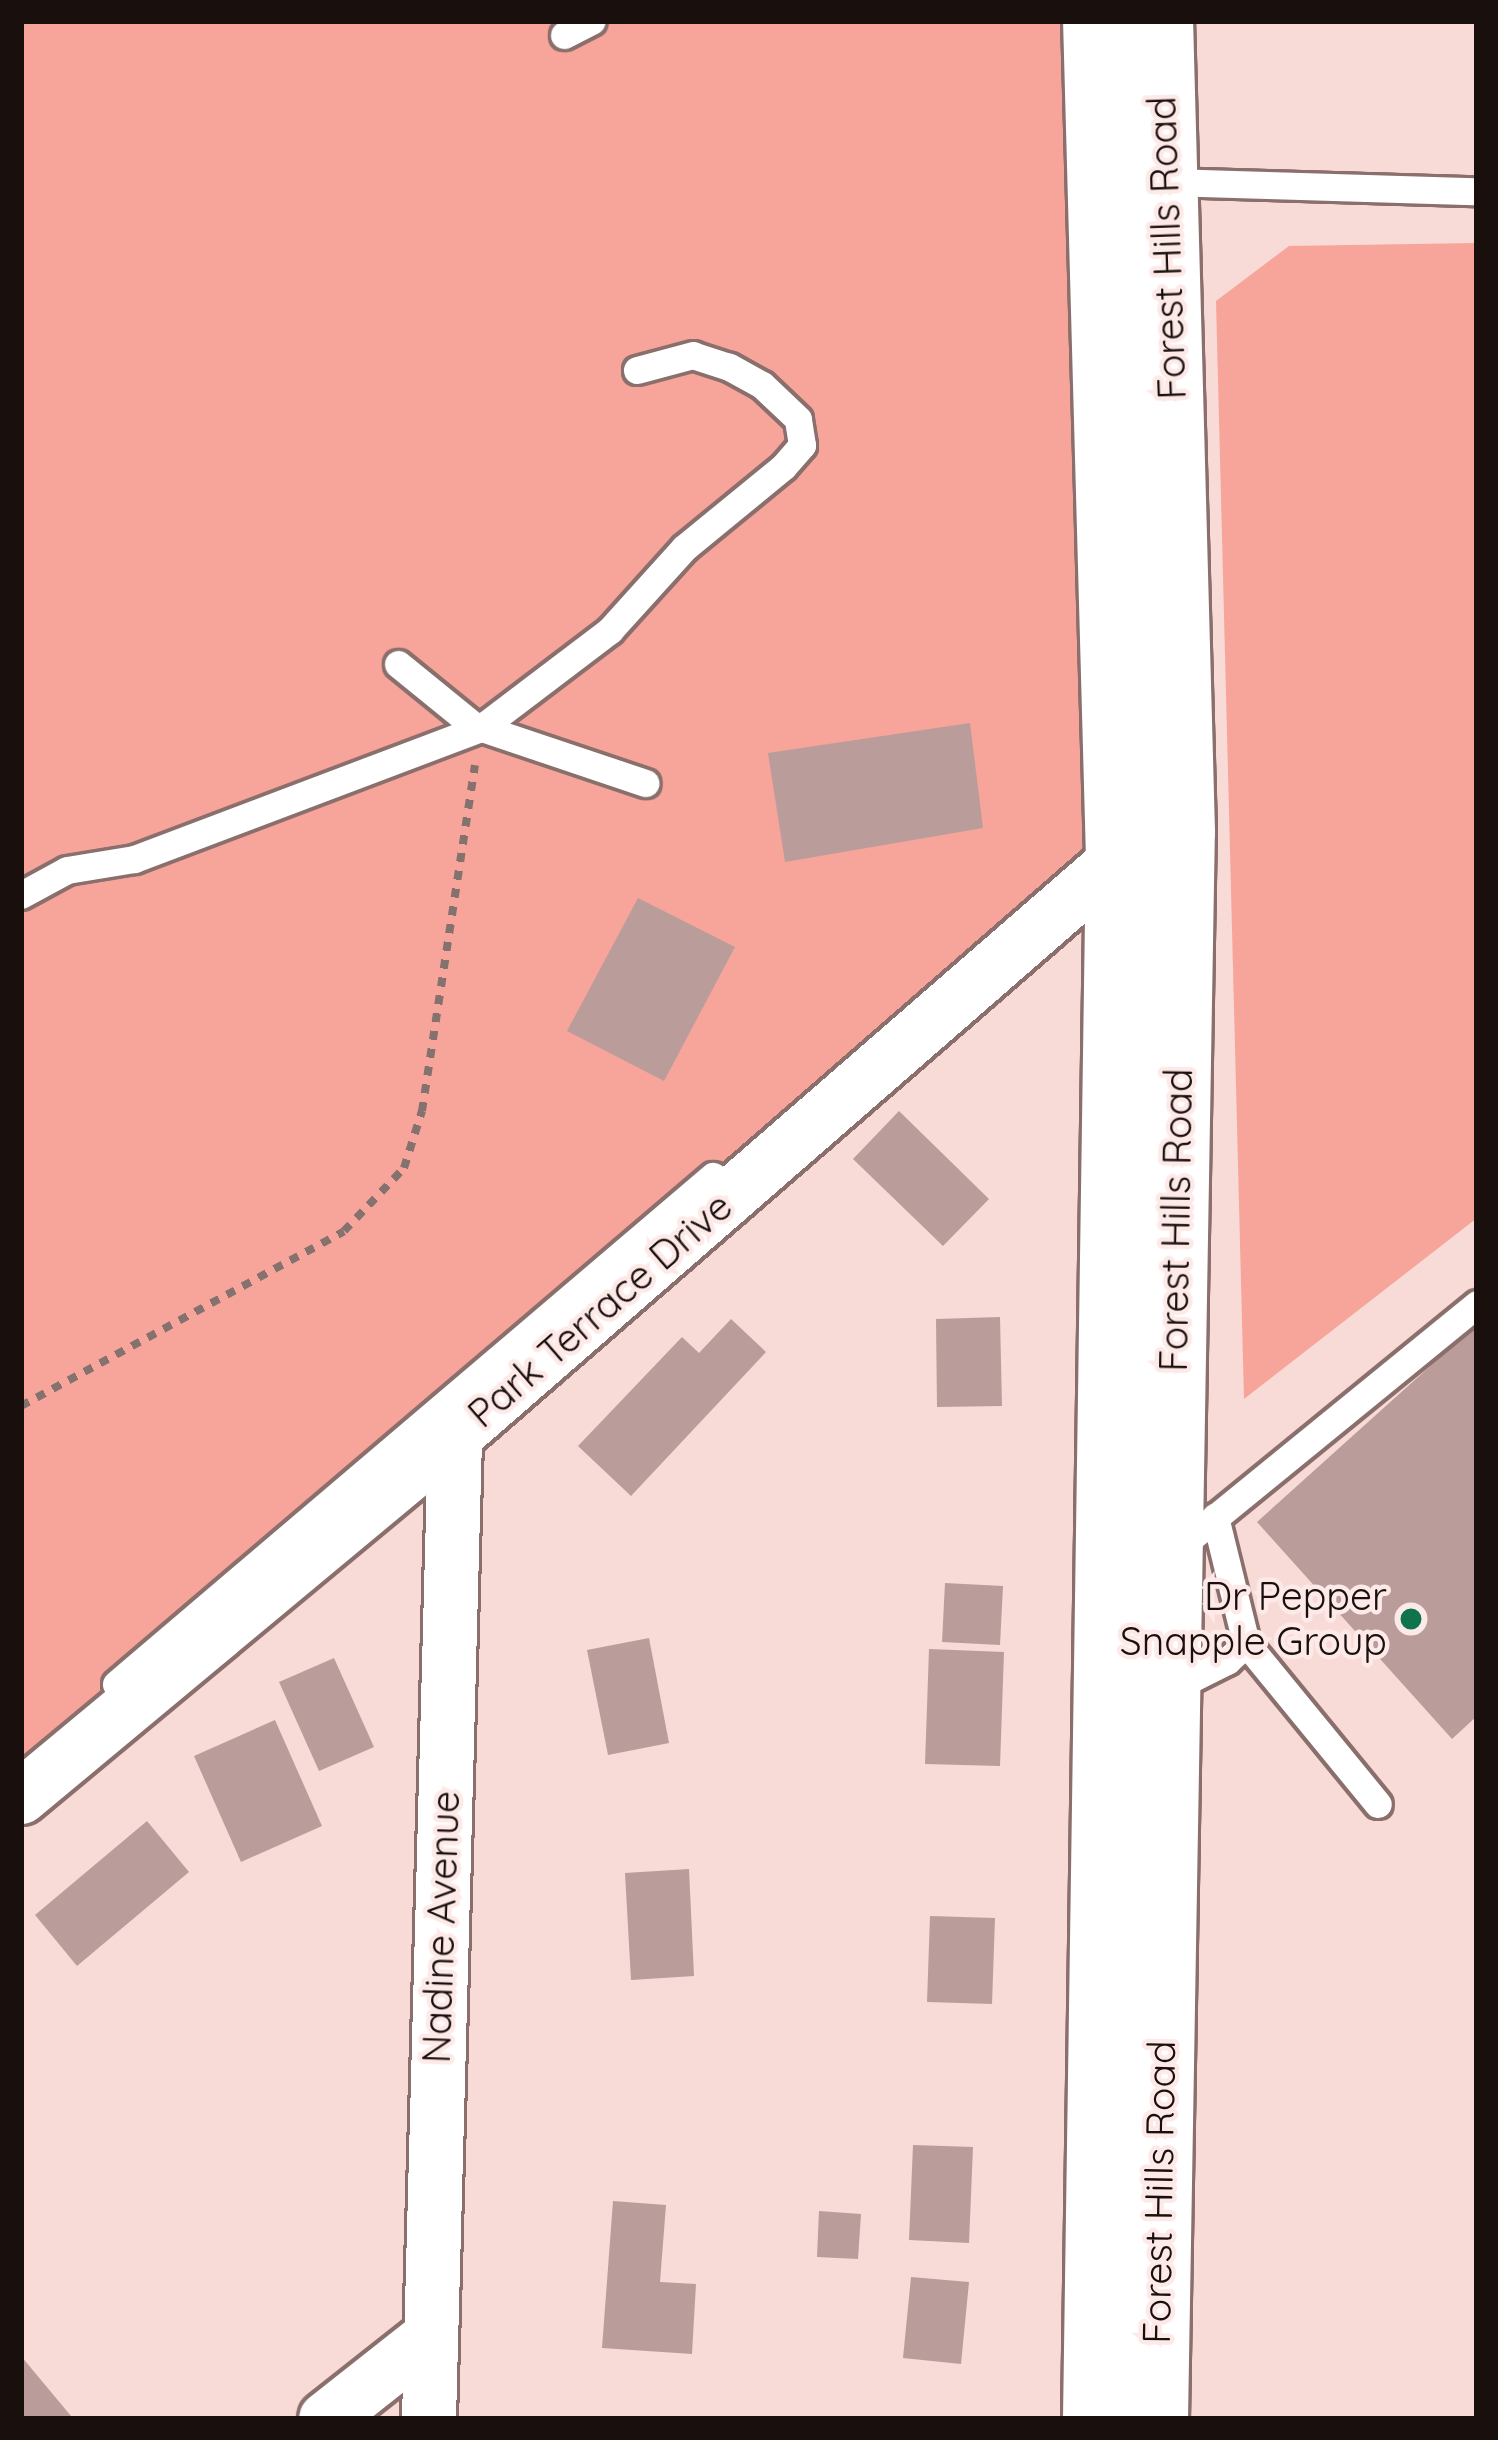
<!DOCTYPE html>
<style>
body{margin:0}
#map{position:relative;width:1498px;height:2440px;overflow:hidden;background:#f8dad6;font-family:Quicksand,sans-serif}
div>[style]{position:absolute}
.green>*{inset:0;background:#f7a49b}
.building>*{inset:0;background:#ba9d9a}
.path>*{height:8px;margin-top:-4px;transform-origin:0;background:repeating-linear-gradient(90deg,#85716e 0 9px,transparent 0 18px)}
.roads{filter:drop-shadow(3px 0 #8a6f6c) drop-shadow(-3px 0 #8a6f6c) drop-shadow(0 3px #8a6f6c) drop-shadow(0 -3px #8a6f6c)}
.service>*{height:27px;margin:-13.5px;padding:0 13.5px;transform-origin:13.5px;border-radius:13.5px;background:#fff}
.minor>*{height:54px;margin:-27px;padding:0 27px;transform-origin:27px;border-radius:27px;background:#fff}
.tertiary>*{height:66px;margin:-33px;padding:0 33px;transform-origin:33px;border-radius:33px;background:#fff}
.dots>*{width:33px;height:33px;translate:-50% -50%;box-sizing:border-box;border:6px solid #fdeae8;border-radius:50%}
span{translate:-50% -50%;white-space:nowrap;text-align:center;line-height:1.15;-webkit-text-stroke:9px #fdeae8;paint-order:stroke}
.street-label{font-size:39px;color:#190f0d}
.poi-label{font-size:39px;color:#190f0d}
.right{translate:-100% -50%;text-align:right}
.frame{position:absolute;inset:0;border:24px solid #190f0d;pointer-events:none}
</style>
<div id="map">
<div class="green">
<i style="clip-path:polygon(21px 21px,1076px 21px,1098px 865px,21px 1784px)"></i>
<i style="clip-path:polygon(1477px 243px,1477px 1218px,1244px 1399px,1216px 301px,1289px 246px)"></i>
</div>
<div class="building">
<i style="clip-path:polygon(970px 723px,983px 828px,785px 862px,768px 753px)"></i>
<i style="clip-path:polygon(638px 898px,735px 947px,664px 1081px,567px 1031px)"></i>
<i style="clip-path:polygon(899px 1111px,989px 1199px,943px 1246px,853px 1159px)"></i>
<i style="clip-path:polygon(1000px 1317px,1002px 1406px,937px 1407px,936px 1319px)"></i>
<i style="clip-path:polygon(731px 1319px,766px 1352px,631px 1496px,578px 1446px,682px 1337px,699px 1353px)"></i>
<i style="clip-path:polygon(1477px 1324px,1477px 1716px,1452px 1739px,1257px 1522px)"></i>
<i style="clip-path:polygon(945px 1583px,1003px 1586px,1000px 1645px,942px 1642px)"></i>
<i style="clip-path:polygon(649px 1638px,669px 1743px,608px 1755px,587px 1650px)"></i>
<i style="clip-path:polygon(929px 1649px,1004px 1652px,1000px 1766px,925px 1764px)"></i>
<i style="clip-path:polygon(334px 1658px,374px 1747px,319px 1771px,279px 1682px)"></i>
<i style="clip-path:polygon(275px 1720px,322px 1826px,241px 1862px,194px 1756px)"></i>
<i style="clip-path:polygon(147px 1821px,189px 1872px,77px 1966px,35px 1915px)"></i>
<i style="clip-path:polygon(689px 1869px,694px 1976px,631px 1980px,625px 1873px)"></i>
<i style="clip-path:polygon(930px 1916px,995px 1918px,992px 2004px,927px 2002px)"></i>
<i style="clip-path:polygon(913px 2145px,973px 2147px,969px 2243px,909px 2240px)"></i>
<i style="clip-path:polygon(613px 2201px,666px 2205px,660px 2282px,696px 2284px,692px 2354px,602px 2348px)"></i>
<i style="clip-path:polygon(819px 2211px,861px 2214px,858px 2259px,817px 2257px)"></i>
<i style="clip-path:polygon(911px 2277px,969px 2282px,961px 2364px,903px 2358px)"></i>
<i style="clip-path:polygon(21px 2356px,71px 2416px,67px 2419px,21px 2419px)"></i>
</div>
<div class="path">
<i style="left:21px;top:1406px;width:367px;rotate:-28.4deg"></i>
<i style="left:344px;top:1231px;width:87px;rotate:-46.4deg"></i>
<i style="left:404px;top:1168px;width:60px;rotate:-72.5deg"></i>
<i style="left:422px;top:1111px;width:350px;rotate:-81.3deg"></i>
</div>
<div class="roads">
<div class="service">
<i style="left:564px;top:35px;width:31px;rotate:-27deg"></i>
<i style="left:1165px;top:182px;width:312px;rotate:1.7deg"></i>
<i style="left:398px;top:664px;width:97px;rotate:39.1deg"></i>
<i style="left:473px;top:725px;width:182px;rotate:18.6deg"></i>
<i style="left:21px;top:895px;width:52px;rotate:-28.5deg"></i>
<i style="left:67px;top:870px;width:68px;rotate:-9.3deg"></i>
<i style="left:134px;top:859px;width:371px;rotate:-20.7deg"></i>
<i style="left:481px;top:728px;width:162px;rotate:-37.2deg"></i>
<i style="left:610px;top:630px;width:110px;rotate:-47.9deg"></i>
<i style="left:684px;top:548px;width:128px;rotate:-39.3deg"></i>
<i style="left:783px;top:467px;width:29px;rotate:-49deg"></i>
<i style="left:802px;top:445px;width:26px;rotate:-99deg"></i>
<i style="left:798px;top:419px;width:50px;rotate:-136.6deg"></i>
<i style="left:762px;top:385px;width:38px;rotate:-151deg"></i>
<i style="left:729px;top:367px;width:38px;rotate:-162deg"></i>
<i style="left:693px;top:355px;width:58px;rotate:165deg"></i>
<i style="left:1178px;top:1548px;width:386px;rotate:-39.2deg"></i>
<i style="left:1246px;top:1643px;width:208px;rotate:50.7deg"></i>
<i style="left:116px;top:1684px;width:784px;rotate:-40.4deg"></i>
<i style="left:1171px;top:1689px;width:63px;rotate:-26.6deg"></i>
<i style="left:1227px;top:1661px;width:26px;rotate:-43deg"></i>
<i style="left:1246px;top:1643px;width:130px;rotate:-103.8deg"></i>
</div>
<div class="minor">
<i style="left:21px;top:1797px;width:565px;rotate:-39.75deg"></i>
<i style="left:455px;top:1436px;width:880px;rotate:-41.04deg"></i>
<i style="left:1119px;top:858px;width:30px;rotate:-23deg"></i>
<i style="left:326px;top:2419px;width:132px;rotate:-38.3deg"></i>
<i style="left:429px;top:2419px;width:983px;rotate:-88.48deg"></i>
</div>
<div class="tertiary">
<i style="left:1096px;top:2419px;width:1561px;rotate:-89.16deg"></i>
<i style="left:1119px;top:858px;width:837px;rotate:-91.57deg"></i>
<i style="left:1155px;top:2419px;width:1587px;rotate:-89.03deg"></i>
<i style="left:1182px;top:832px;width:811px;rotate:-91.55deg"></i>
</div>
</div>
<div class="dots">
<i style="left:1411px;top:1619px;background:#0f744c"></i>
</div>
<div class="street-label">
<span style="left:1167px;top:248px;rotate:-92deg">Forest Hills Road</span>
<span style="left:1176px;top:1220px;rotate:-89deg">Forest Hills Road</span>
<span style="left:600px;top:1310px;rotate:-41deg">Park Terrace Drive</span>
<span style="left:441px;top:1927px;rotate:-88deg">Nadine Avenue</span>
<span style="left:1159px;top:2192px;rotate:-89deg">Forest Hills Road</span>
</div>
<div class="poi-label">
<span class="right" style="left:1387px;top:1619px">Dr Pepper<br>Snapple Group</span>
</div>
<div class="frame"></div>
</div>
